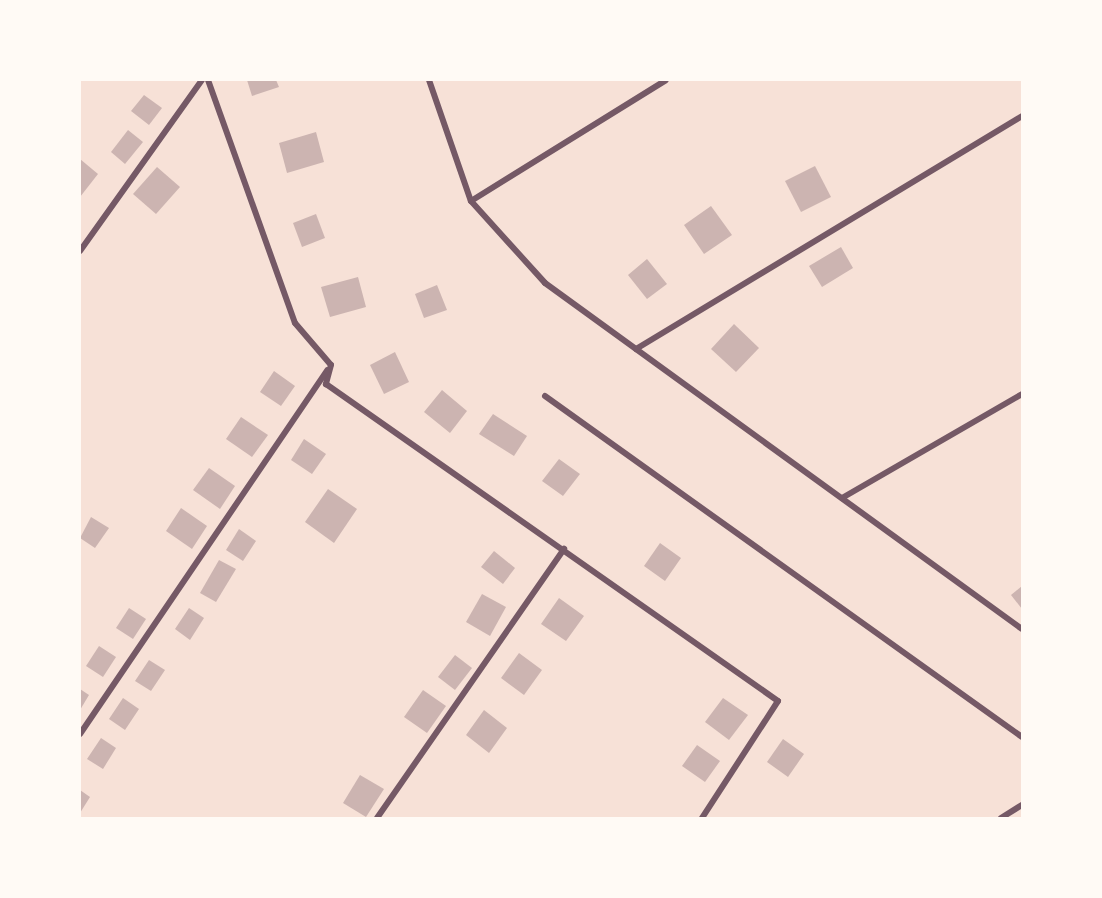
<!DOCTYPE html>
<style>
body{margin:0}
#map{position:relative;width:1102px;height:898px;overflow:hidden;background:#f7e1d7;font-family:Montserrat,sans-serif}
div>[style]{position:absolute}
.building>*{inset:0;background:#ccb4b1}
.minor>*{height:6px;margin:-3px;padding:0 3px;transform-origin:3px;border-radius:3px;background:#755966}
span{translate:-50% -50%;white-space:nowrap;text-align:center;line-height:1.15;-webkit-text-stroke:4.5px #fffaf5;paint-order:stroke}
.frame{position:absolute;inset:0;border:81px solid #fffaf5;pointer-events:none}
</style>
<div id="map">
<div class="building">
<i style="clip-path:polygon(247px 80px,276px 80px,279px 87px,252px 96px)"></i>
<i style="clip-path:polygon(144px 95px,162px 108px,149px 125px,131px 111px)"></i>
<i style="clip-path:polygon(128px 130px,143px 142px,125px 164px,111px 152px)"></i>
<i style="clip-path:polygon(316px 132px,324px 162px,287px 173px,279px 143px)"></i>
<i style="clip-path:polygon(80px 159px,98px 174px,80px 197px)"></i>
<i style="clip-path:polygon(815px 166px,831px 197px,801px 212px,785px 181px)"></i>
<i style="clip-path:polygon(157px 167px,180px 187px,156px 214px,133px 194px)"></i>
<i style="clip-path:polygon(711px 206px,732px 235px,704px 254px,684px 225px)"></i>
<i style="clip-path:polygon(316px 214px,325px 238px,302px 247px,293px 223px)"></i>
<i style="clip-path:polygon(841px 247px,853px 268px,822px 287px,809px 266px)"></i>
<i style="clip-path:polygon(647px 259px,667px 284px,647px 299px,628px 275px)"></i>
<i style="clip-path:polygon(358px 277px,366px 307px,330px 317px,321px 287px)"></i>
<i style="clip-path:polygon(437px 285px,447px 310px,424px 318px,415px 294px)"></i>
<i style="clip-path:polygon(734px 324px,759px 348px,736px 372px,711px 349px)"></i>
<i style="clip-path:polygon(395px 352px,409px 382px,384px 394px,370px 365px)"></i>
<i style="clip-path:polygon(274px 371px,295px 386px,281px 406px,260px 392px)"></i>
<i style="clip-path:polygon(442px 390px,467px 411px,450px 433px,424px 412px)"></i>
<i style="clip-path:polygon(493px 414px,527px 436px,514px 456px,479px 434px)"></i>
<i style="clip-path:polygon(241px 417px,268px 435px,252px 457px,226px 439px)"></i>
<i style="clip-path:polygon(304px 439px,326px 454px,312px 474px,291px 460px)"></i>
<i style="clip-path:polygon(559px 459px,580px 474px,563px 496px,542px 481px)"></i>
<i style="clip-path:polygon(209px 468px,235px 486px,220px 509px,193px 490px)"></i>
<i style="clip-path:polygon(328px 489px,357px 509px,334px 543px,305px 522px)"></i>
<i style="clip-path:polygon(181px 508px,207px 526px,192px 549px,166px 531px)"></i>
<i style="clip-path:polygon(91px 517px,109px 528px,95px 548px,80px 538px)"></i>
<i style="clip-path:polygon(239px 529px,256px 541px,243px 561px,226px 550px)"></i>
<i style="clip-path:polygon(660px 543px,681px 558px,665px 581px,644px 566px)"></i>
<i style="clip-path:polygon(494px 551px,515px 568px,503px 584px,481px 567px)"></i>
<i style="clip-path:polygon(219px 560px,236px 569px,216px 602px,200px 593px)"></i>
<i style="clip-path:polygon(1022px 586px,1022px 609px,1011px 595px)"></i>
<i style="clip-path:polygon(482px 594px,506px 607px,490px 636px,466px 622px)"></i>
<i style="clip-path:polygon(559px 598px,584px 616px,566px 641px,541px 624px)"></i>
<i style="clip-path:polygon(129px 608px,146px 619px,133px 639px,116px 628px)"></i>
<i style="clip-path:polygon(189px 608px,204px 618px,190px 640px,175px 629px)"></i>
<i style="clip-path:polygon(99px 646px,116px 657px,103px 677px,86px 666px)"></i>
<i style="clip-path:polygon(519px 653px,542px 670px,524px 695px,501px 678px)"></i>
<i style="clip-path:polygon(455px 655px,472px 668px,455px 690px,438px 677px)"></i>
<i style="clip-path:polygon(149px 660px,165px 670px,151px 691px,135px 681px)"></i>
<i style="clip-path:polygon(80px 689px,89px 695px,80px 710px)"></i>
<i style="clip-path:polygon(423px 690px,446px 706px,427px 733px,404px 717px)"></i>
<i style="clip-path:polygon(123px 698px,139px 709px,125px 730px,109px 719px)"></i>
<i style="clip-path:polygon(723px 698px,748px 715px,729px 740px,705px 722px)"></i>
<i style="clip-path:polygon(484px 710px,507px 728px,489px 753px,466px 735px)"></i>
<i style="clip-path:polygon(101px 738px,116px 748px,103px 769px,87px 759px)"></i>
<i style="clip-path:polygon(783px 739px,804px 754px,788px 777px,767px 762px)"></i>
<i style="clip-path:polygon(697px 745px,720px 761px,705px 782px,682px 766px)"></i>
<i style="clip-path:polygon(360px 775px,384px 789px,366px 817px,343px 803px)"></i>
<i style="clip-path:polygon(80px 790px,90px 797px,80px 813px)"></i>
</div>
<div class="minor">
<i style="left:208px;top:80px;width:258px;rotate:70.3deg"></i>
<i style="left:295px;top:323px;width:55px;rotate:49.4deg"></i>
<i style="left:331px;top:365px;width:20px;rotate:105deg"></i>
<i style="left:326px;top:384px;width:552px;rotate:35.04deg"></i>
<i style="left:778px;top:701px;width:140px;rotate:123deg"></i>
<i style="left:429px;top:80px;width:128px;rotate:70.9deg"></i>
<i style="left:471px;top:201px;width:110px;rotate:47.9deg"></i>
<i style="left:545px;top:283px;width:589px;rotate:35.96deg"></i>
<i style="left:471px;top:201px;width:229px;rotate:-31.8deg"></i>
<i style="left:80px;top:251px;width:210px;rotate:-54.5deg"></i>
<i style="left:636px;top:349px;width:451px;rotate:-31.1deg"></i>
<i style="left:545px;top:396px;width:586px;rotate:35.56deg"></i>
<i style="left:842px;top:498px;width:208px;rotate:-30deg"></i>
<i style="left:80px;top:734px;width:440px;rotate:-55.8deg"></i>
<i style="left:377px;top:818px;width:328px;rotate:-55.2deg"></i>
<i style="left:1001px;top:818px;width:25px;rotate:-32deg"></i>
</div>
<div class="frame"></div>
</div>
